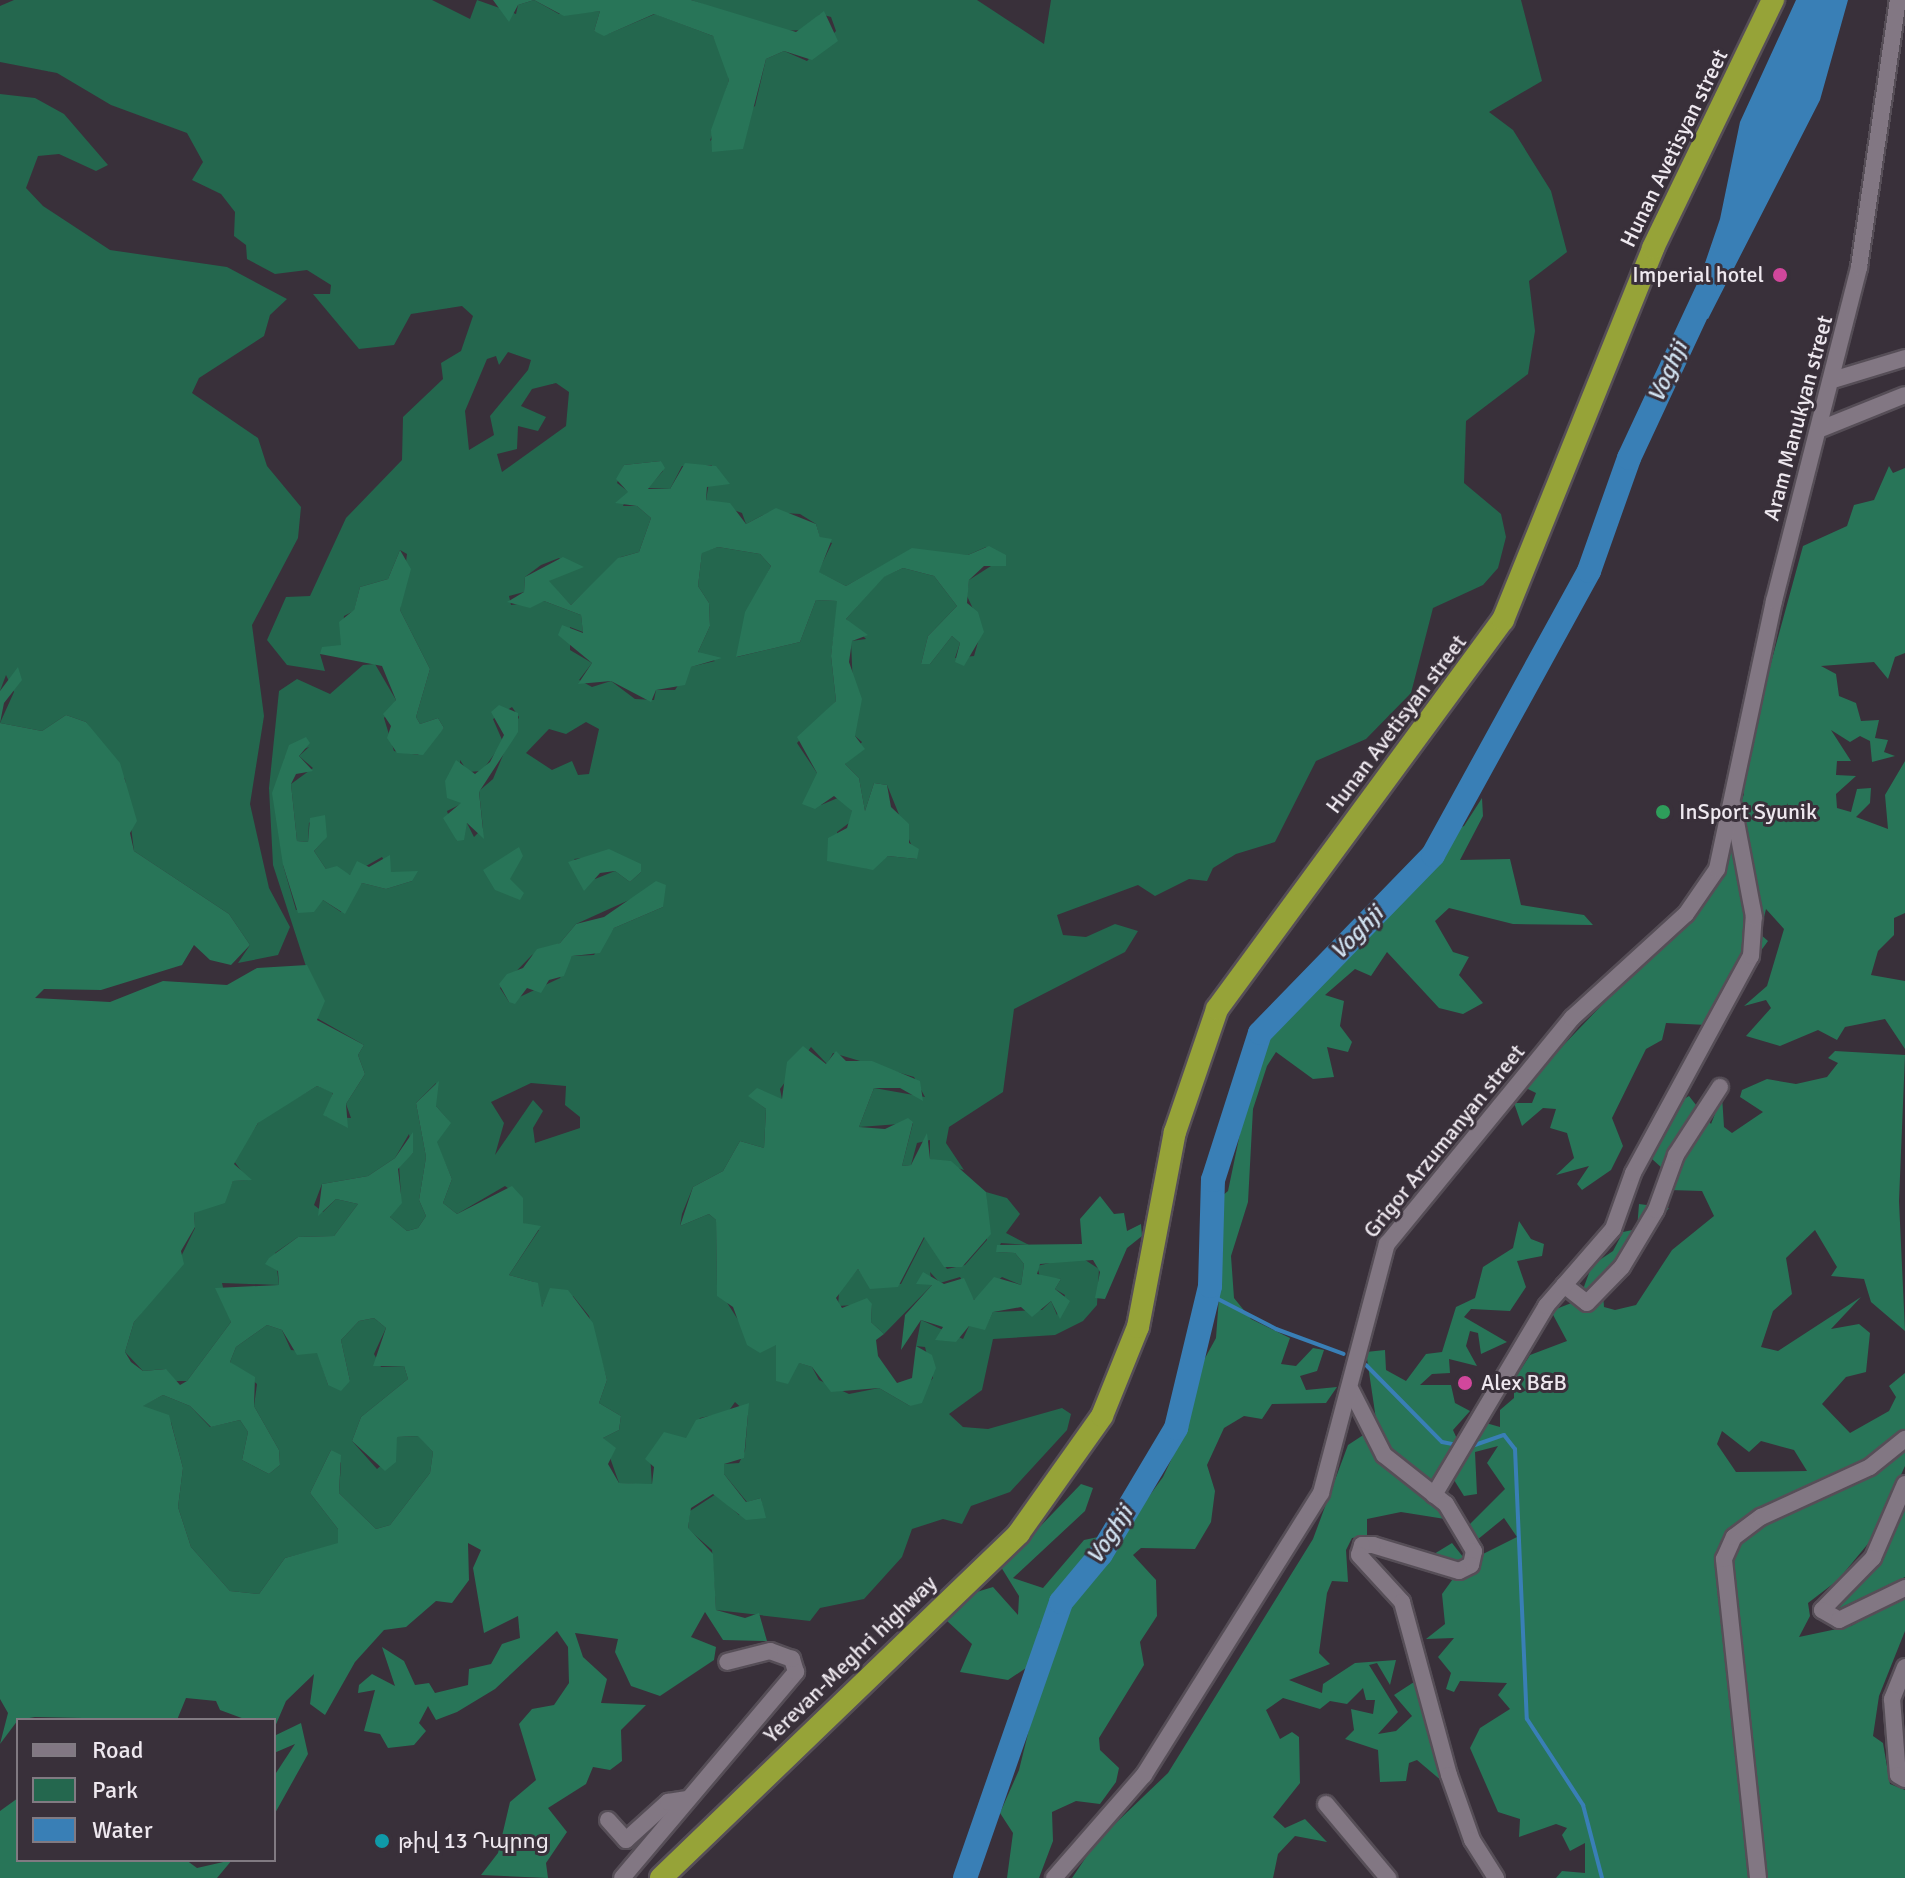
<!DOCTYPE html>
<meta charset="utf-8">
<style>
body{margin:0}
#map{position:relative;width:1905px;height:1878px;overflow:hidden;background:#39303a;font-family:Signika,"Noto Sans Armenian",sans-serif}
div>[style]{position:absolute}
.green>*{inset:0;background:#24674e}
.forest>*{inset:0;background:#287558}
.water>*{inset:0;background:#397fb6}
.stream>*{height:4px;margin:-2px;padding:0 2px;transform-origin:2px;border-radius:2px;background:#397fb6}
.river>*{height:24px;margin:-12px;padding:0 12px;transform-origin:12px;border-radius:12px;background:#397fb6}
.roads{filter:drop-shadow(2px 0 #564e57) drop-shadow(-2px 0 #564e57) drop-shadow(0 2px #564e57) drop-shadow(0 -2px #564e57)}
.minor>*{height:16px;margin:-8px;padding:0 8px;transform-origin:8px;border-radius:8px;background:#827783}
.highway>*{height:22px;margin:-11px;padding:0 11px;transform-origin:11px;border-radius:11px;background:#96a338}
.dots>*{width:22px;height:22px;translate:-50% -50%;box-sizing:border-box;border:4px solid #39303a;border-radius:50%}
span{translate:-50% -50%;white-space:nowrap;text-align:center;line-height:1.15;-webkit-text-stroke:6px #39303a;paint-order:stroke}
.street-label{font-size:22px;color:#eee8ef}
.poi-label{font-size:22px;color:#eee8ef}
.right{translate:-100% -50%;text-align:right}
.left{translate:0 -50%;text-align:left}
.water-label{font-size:24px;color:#d0e1f0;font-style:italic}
.legend{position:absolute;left:16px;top:1718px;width:260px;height:144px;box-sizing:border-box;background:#39303a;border:2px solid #817a82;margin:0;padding:10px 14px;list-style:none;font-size:24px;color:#eee8ef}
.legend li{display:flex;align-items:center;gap:16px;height:40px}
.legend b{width:40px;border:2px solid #817a82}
</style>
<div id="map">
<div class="green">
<i style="clip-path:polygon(evenodd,14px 0,432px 0,470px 19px,477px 0,516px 14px,518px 5px,534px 0,559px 14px,600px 11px,594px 31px,608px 34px,655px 14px,713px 36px,725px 59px,729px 80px,710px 141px,755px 106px,766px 59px,784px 51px,807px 61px,836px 31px,831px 17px,820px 14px,806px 30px,778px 31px,691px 0,977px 0,1044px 44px,1051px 0,1521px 0,1542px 81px,1489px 112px,1513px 130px,1551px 191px,1567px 252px,1529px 281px,1535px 331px,1528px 374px,1466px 421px,1464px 483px,1501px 514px,1506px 537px,1498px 568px,1483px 585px,1433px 608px,1411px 693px,1366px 739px,1316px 761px,1275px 842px,1236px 854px,1213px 868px,1207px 881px,1189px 879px,1155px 896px,1138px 885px,1057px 915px,1063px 935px,1086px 937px,1115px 924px,1138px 931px,1125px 952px,1014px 1009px,1003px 1092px,949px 1127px,946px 1143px,964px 1170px,930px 1159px,930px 1140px,917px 1143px,911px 1165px,902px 1166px,913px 1123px,859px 1127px,874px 1088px,925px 1097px,914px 1077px,833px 1053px,827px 1064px,811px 1047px,780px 1089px,782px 1099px,749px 1096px,766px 1109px,764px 1148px,740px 1141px,723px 1171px,693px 1187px,682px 1214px,680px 1226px,709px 1214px,716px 1220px,717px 1287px,744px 1329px,776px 1344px,778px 1356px,812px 1367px,819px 1380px,849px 1394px,879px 1388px,910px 1406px,933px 1378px,925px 1347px,916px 1346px,921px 1320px,963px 1339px,969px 1326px,986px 1326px,993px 1312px,1042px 1310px,1051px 1301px,1057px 1315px,1065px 1295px,1055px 1289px,1061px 1279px,1040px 1277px,1037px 1266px,1079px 1256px,1099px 1269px,1097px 1305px,1083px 1321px,1055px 1335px,993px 1339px,982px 1390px,949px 1414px,963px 1427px,988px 1429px,1062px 1408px,1071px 1414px,1067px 1430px,1010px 1492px,971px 1506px,962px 1524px,943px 1519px,912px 1529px,902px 1557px,864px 1599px,820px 1608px,810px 1621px,716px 1610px,712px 1550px,688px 1529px,690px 1511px,716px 1494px,739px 1515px,764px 1515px,761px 1498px,747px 1502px,724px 1474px,724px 1464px,739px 1463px,745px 1451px,748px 1414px,735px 1402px,728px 1412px,700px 1418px,689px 1437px,650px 1453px,652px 1485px,619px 1483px,603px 1438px,619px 1430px,621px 1416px,599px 1403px,607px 1380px,589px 1316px,573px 1296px,547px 1296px,542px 1307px,534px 1282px,509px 1275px,539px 1230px,523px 1223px,522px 1198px,505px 1186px,457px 1214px,443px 1203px,452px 1179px,436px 1142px,448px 1120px,436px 1106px,436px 1083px,416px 1103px,426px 1157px,419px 1200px,426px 1216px,418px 1228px,407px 1231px,390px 1217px,401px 1196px,399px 1165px,413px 1153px,409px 1134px,395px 1158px,368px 1176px,322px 1184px,314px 1205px,323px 1212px,336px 1199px,358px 1204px,334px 1236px,298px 1237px,275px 1253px,279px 1285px,222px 1283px,231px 1322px,187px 1381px,174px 1381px,165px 1369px,143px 1371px,125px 1352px,134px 1322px,173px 1273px,195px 1228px,194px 1213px,226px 1196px,233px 1181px,248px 1180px,234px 1161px,260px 1120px,317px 1086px,333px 1092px,326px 1117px,351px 1118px,346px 1104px,365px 1074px,358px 1055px,364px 1045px,315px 1017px,324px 1001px,314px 991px,273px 865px,269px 788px,279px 691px,297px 679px,330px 694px,363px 665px,375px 664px,396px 700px,384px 718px,394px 751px,418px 755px,444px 728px,438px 718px,420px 724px,416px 717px,430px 669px,400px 610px,407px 554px,400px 550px,388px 579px,360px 587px,354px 611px,344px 616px,341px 646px,320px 654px,325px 671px,287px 665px,267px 640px,286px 597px,310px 596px,346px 518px,402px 460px,403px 417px,443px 379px,441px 363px,461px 351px,473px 316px,462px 306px,411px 314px,394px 345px,359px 349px,313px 294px,330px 294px,331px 285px,307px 270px,275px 274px,247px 259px,246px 245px,234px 236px,235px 212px,221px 194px,192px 180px,203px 162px,187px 133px,111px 105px,57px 73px,0 62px,0 6px,14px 0,508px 352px,531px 360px,528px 370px,490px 416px,494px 435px,469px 450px,465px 411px,487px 359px,496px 356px,499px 365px,508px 352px,14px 0,556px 383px,569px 392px,566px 426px,502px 472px,497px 454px,517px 449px,518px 426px,538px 431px,546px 417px,521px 406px,532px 389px,556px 383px,14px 0,661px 461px,663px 471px,648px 488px,670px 489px,682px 466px,712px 465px,706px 500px,742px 513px,746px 524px,769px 512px,800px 514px,816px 524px,820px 538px,832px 543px,818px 572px,846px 586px,905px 553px,968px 555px,986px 547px,991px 566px,969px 580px,967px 596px,982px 628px,974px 656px,955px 658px,960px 643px,952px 636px,930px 664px,921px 664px,928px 636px,957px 606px,934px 576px,903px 568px,883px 577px,846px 619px,866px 639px,851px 641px,855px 736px,862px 742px,845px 764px,859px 778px,865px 811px,874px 783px,887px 785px,917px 859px,888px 856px,869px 869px,837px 860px,837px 832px,853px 820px,852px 811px,840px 797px,821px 805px,817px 773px,797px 743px,836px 701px,831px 656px,838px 601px,816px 600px,800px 642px,737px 657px,745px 616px,771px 566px,760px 554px,718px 547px,702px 552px,698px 586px,709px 603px,710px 626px,698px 652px,715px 661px,690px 667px,675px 690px,656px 690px,654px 700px,635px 699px,611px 681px,592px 687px,579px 680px,592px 663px,570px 650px,570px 627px,583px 632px,581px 615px,544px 601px,511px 605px,509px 596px,524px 592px,525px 577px,541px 565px,559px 558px,572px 570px,548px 581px,571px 605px,621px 557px,639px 552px,651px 518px,637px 506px,623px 506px,629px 492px,617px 483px,624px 465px,661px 461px,14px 0,512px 707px,519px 717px,493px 779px,479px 791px,483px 828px,474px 837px,467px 823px,457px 841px,447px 811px,461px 804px,460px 760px,468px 772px,482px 771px,503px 742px,493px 719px,512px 707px,14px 0,586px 722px,599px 729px,589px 774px,578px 775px,572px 761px,552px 770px,526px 753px,549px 729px,566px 734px,586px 722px,14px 0,309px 747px,299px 756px,313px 768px,291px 784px,297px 841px,308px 842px,309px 822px,324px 840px,314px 851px,326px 869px,350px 875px,382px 857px,391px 872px,412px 881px,386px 889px,362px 883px,341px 912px,323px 900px,296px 910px,283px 865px,283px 766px,285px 757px,309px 747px,14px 0,599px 856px,641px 872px,630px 882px,615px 871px,595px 879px,574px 859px,599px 856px,14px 0,649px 891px,663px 907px,614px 928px,594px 955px,572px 956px,560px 978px,509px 1002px,500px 988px,532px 955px,560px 943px,576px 924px,649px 891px,14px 0,531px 1083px,566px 1086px,565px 1105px,580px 1117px,580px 1128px,535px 1143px,533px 1128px,543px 1111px,533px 1100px,495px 1155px,504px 1123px,491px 1102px,531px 1083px)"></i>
<i style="clip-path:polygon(0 94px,35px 98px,64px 114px,108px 165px,96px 171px,59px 154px,38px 156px,26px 188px,43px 206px,110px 250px,227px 267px,287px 299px,270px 315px,264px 336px,199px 378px,192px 393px,258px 438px,267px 466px,301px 507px,298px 538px,252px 625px,264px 716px,250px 804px,269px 888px,290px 927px,278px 955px,238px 963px,250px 945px,229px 914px,134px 851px,125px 779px,86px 722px,66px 715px,42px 731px,0 723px,14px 692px,6px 675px,0 691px)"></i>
<i style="clip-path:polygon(986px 1192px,1007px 1198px,1020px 1214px,1006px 1233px,1029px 1245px,1001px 1243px,997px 1252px,1015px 1253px,1024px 1264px,1021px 1285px,1002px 1277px,974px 1300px,960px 1277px,940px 1283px,930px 1272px,932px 1285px,884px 1334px,871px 1322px,872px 1304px,838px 1306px,839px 1292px,858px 1269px,865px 1279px,901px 1284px,925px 1237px,947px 1269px,965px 1265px,987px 1240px)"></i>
<i style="clip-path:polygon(374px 1318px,386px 1328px,374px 1354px,381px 1367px,404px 1366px,408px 1379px,361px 1417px,352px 1441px,377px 1469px,393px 1455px,397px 1437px,419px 1436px,433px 1452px,430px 1473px,390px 1525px,376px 1529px,339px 1493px,341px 1463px,331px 1450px,310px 1493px,338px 1529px,338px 1544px,285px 1558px,259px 1594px,230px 1591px,191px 1547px,178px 1507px,183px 1468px,171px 1422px,142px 1406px,163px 1395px,190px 1406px,210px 1427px,240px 1420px,248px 1432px,242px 1460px,269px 1474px,280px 1465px,279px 1450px,254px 1406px,257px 1384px,230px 1362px,236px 1347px,267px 1325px,282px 1330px,291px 1350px,318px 1353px,328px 1385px,350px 1381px,341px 1340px,359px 1321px)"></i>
</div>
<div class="forest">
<i style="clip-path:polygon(493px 0,691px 0,796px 32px,824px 11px,838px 41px,812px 60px,784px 51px,766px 59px,743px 149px,712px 152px,711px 130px,729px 80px,713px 36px,654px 14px,604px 36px,594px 31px,600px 11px,564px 16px,534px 0,518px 5px,509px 22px)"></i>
<i style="clip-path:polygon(661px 461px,665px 468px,648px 489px,670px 489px,685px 463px,716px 466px,730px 484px,707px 487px,706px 500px,730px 503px,746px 524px,776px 508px,816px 524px,820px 537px,832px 539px,819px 572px,846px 586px,912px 548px,968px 555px,989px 546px,1006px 555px,1006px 566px,984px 566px,969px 580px,967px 603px,978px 612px,984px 632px,964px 666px,955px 662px,960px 643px,952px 636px,930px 664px,921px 664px,928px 636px,957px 606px,934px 576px,903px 568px,884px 577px,846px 619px,868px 635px,852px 641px,849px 662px,862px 699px,855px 736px,865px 749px,845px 764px,859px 778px,865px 811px,874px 783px,887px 785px,891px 807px,909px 824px,909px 843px,919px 849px,917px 859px,888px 856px,873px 870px,827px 861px,828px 838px,847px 828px,852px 811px,834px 796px,815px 809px,802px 804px,817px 773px,797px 737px,836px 701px,831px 656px,837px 601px,816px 600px,800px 642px,736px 657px,745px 612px,771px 566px,760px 554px,718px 547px,702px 553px,698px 586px,709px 603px,710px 626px,698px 652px,722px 658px,691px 667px,685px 685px,656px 690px,651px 702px,611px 681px,578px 684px,592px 663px,558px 635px,562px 625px,583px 633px,581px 615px,544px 601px,530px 608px,507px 602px,524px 592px,525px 577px,563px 557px,584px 567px,549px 581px,571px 605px,618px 558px,639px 552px,651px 518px,637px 506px,615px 503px,628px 492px,616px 479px,624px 465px)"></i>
<i style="clip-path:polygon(1889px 466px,1893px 473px,1905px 468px,1905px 653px,1895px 657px,1888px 679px,1874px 662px,1821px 666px,1836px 674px,1839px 696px,1856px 703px,1861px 721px,1879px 720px,1875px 738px,1888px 740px,1884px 752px,1895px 756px,1872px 762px,1870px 741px,1860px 736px,1850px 742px,1831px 730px,1851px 761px,1837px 761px,1836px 775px,1856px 776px,1836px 794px,1837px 808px,1851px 812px,1857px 789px,1871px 788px,1870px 803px,1856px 817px,1888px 829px,1885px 795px,1905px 761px,1905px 913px,1894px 918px,1894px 935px,1878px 951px,1871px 975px,1905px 981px,1905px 1049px,1885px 1019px,1845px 1027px,1837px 1040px,1818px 1030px,1780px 1046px,1746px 1036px,1771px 1008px,1766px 1000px,1744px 1006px,1767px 986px,1784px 929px,1766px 909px,1760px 934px,1768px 941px,1707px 1025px,1666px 1023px,1662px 1040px,1646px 1049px,1612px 1118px,1623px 1146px,1611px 1170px,1582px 1190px,1577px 1184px,1589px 1166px,1556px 1175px,1574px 1158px,1567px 1133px,1550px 1128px,1556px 1109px,1543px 1108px,1522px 1126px,1514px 1103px,1532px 1103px,1536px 1093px,1524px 1087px,1531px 1079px,1709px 893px,1744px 794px,1743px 765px,1803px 546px,1847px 526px,1854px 505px,1874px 500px)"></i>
<i style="clip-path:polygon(400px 550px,411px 569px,400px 610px,430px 669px,416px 717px,420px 724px,438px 718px,444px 728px,423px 755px,397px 753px,387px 738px,391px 726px,383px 714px,396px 700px,382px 666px,320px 654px,322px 647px,341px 645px,339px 622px,354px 610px,360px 587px,388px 579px)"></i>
<i style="clip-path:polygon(evenodd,18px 667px,22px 680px,4px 703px,0 723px,42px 731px,66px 715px,86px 722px,120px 763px,137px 821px,130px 833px,134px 851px,229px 914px,250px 945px,231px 965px,210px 960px,194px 945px,182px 965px,101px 990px,44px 989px,35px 998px,110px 1002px,163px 981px,227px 985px,257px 968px,307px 965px,325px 1001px,317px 1020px,364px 1045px,358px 1055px,365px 1074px,346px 1104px,348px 1128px,323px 1115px,333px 1093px,317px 1086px,258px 1123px,234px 1164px,252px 1180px,233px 1181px,225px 1203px,194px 1213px,195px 1227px,181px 1251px,184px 1264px,134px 1322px,125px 1352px,131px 1362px,143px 1371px,166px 1369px,180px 1385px,187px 1381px,231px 1322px,215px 1288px,279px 1285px,278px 1271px,265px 1264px,269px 1258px,298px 1237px,334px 1236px,358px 1204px,336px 1199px,318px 1216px,322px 1184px,368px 1176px,395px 1158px,413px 1132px,413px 1153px,398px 1169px,402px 1203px,390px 1217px,407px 1231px,418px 1228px,426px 1216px,419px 1200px,426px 1157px,416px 1103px,439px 1081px,436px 1106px,451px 1123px,437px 1142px,452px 1179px,443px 1203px,457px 1214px,512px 1186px,523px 1198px,523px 1223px,541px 1226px,509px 1275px,538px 1283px,542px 1307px,550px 1288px,568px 1290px,593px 1323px,607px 1380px,599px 1403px,621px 1416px,619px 1430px,603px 1438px,616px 1448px,608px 1464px,619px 1483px,652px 1484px,654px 1467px,645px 1459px,664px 1432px,686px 1438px,696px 1420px,749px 1403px,744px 1458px,724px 1464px,724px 1474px,746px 1502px,761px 1498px,766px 1518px,746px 1520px,713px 1494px,691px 1508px,688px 1528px,713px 1554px,716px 1610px,745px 1618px,759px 1613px,767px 1641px,723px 1640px,705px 1612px,691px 1637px,716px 1647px,714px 1660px,660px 1696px,631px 1686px,615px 1652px,618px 1639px,575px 1633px,583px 1657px,607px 1679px,601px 1703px,646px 1705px,621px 1730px,622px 1761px,610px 1770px,593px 1767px,586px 1784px,548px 1808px,567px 1832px,546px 1863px,548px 1878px,481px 1875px,498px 1853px,510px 1802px,536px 1780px,519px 1724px,532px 1709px,554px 1705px,569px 1683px,568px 1647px,557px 1631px,495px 1689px,457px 1712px,436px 1720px,428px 1706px,419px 1723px,426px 1731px,414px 1745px,388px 1748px,380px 1734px,364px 1731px,375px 1690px,358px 1693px,359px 1685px,372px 1674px,395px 1686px,382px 1647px,404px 1661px,415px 1685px,429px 1683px,435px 1693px,468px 1685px,469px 1669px,491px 1664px,502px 1644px,520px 1638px,518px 1616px,484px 1633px,473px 1568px,481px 1550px,468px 1543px,469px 1580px,452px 1603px,436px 1601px,406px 1627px,384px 1630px,355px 1662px,325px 1715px,310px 1704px,314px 1674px,286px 1701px,274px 1729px,274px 1720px,247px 1720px,220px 1710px,216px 1701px,186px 1698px,177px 1720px,35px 1717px,18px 1720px,0 1744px,8px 1713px,0 1699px,0 691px,18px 667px,374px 1318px,386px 1328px,373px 1366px,404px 1366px,408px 1379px,361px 1417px,352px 1441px,385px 1471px,396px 1462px,397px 1437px,418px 1436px,433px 1452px,430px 1473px,390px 1525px,376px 1529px,339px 1493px,341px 1455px,331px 1450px,310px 1493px,338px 1529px,338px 1543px,285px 1558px,259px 1594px,230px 1591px,191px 1547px,178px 1507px,183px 1468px,169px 1415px,143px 1406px,163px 1395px,190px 1406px,211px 1427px,240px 1420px,248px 1432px,242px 1460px,269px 1474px,280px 1465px,279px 1450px,254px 1406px,255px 1377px,230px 1362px,236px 1347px,267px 1325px,282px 1330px,297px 1355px,317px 1353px,328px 1385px,341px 1391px,350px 1381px,341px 1340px,359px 1321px,374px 1318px)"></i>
<i style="clip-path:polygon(499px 705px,518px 713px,518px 732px,479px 792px,484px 839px,467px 823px,464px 840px,457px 841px,443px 818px,461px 803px,447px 798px,445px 781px,456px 760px,475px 774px,490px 762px,504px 735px,491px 712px)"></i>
<i style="clip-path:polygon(306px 737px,310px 743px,299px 756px,313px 771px,296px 774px,291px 784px,297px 841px,308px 842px,310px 818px,325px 815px,327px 837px,314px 851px,326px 869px,337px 866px,350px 875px,357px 861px,369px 867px,390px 855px,391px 872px,418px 871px,412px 881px,386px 889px,362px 883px,345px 914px,323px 900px,314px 912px,298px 913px,283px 865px,272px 793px,289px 745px)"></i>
<i style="clip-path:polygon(1482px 798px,1483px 816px,1460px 860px,1510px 859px,1521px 905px,1584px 915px,1593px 925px,1513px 924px,1449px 908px,1435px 921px,1453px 952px,1469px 957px,1459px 975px,1483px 1003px,1463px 1014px,1439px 1008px,1387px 952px,1371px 976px,1355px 969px,1325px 995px,1344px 1001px,1340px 1026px,1352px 1042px,1348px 1052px,1327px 1047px,1334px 1077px,1313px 1079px,1276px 1052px,1267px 1066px,1253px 1109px,1248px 1202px,1231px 1256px,1234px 1298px,1251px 1319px,1290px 1338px,1281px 1364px,1296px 1366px,1313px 1348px,1324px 1350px,1317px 1371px,1300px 1376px,1306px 1390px,1337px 1387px,1326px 1403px,1272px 1404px,1262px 1419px,1244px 1416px,1224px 1428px,1207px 1465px,1215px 1491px,1211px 1522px,1195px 1549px,1141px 1548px,1133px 1555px,1156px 1580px,1157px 1616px,1140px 1642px,1144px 1665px,1099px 1738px,1100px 1750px,1119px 1768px,1116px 1782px,1100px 1804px,1076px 1801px,1052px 1812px,1053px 1841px,1039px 1878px,1007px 1878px,1013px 1833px,1000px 1813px,1019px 1770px,1053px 1632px,1040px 1626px,1029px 1666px,1008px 1680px,960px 1672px,972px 1644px,946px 1620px,970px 1594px,993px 1587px,1018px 1615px,1019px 1596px,1001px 1567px,1081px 1484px,1093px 1488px,1085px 1511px,1013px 1578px,1043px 1588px,1084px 1540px,1103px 1536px,1073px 1573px,1074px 1589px,1081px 1590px,1163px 1477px,1182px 1437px,1187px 1391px,1216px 1338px,1223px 1242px,1216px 1201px,1228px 1191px,1257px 1052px,1317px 975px,1341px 965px,1386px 897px,1415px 885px,1438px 836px,1464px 826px)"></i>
<i style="clip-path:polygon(519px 847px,523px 856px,510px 879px,524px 893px,520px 900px,495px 890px,483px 870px)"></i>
<i style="clip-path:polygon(609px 849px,641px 864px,641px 872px,630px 882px,615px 871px,600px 873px,584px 891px,568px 862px)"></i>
<i style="clip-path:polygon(656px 881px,666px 885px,663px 907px,614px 928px,600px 953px,572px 956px,564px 976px,549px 980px,541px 993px,527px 988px,515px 1004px,509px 1002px,499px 984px,507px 974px,523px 968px,537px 949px,560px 943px,576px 924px,604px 917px)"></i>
<i style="clip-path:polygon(803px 1046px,826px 1064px,836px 1051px,846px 1061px,872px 1061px,920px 1081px,923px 1101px,900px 1088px,874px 1088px,859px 1127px,885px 1129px,908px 1118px,913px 1122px,902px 1166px,911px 1165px,927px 1133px,930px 1159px,951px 1161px,986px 1192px,991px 1234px,962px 1267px,944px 1267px,924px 1237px,898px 1287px,870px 1289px,858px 1269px,836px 1298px,842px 1308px,867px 1298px,872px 1304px,871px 1322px,884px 1334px,876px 1340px,878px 1356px,897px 1383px,912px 1378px,916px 1346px,932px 1355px,936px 1368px,922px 1403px,910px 1406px,879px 1388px,831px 1392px,812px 1367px,799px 1363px,788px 1384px,776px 1381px,776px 1345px,760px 1353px,747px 1345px,733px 1307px,717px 1296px,716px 1220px,709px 1214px,680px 1226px,693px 1187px,723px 1171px,740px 1141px,764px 1148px,766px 1109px,748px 1096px,757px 1088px,782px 1099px,787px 1062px)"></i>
<i style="clip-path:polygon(evenodd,1835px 1051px,1905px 1055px,1899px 1201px,1905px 1331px,1871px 1302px,1864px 1279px,1831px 1276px,1837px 1267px,1815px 1230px,1786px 1258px,1792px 1294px,1773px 1311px,1761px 1347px,1778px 1351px,1861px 1297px,1831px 1329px,1859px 1324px,1870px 1333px,1866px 1372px,1846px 1377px,1822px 1404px,1850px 1433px,1889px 1411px,1896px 1397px,1889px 1386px,1905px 1373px,1905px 1466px,1881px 1518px,1882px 1525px,1905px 1493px,1905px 1577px,1838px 1609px,1882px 1556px,1876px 1534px,1838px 1580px,1808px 1603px,1810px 1616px,1799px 1637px,1851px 1626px,1905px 1596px,1905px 1631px,1879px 1696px,1873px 1736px,1883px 1743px,1890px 1784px,1905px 1790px,1905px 1878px,1556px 1878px,1562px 1871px,1585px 1873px,1585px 1843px,1570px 1851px,1562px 1835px,1567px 1828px,1556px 1824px,1519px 1837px,1520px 1819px,1498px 1812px,1470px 1748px,1480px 1728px,1510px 1709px,1498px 1695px,1507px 1683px,1460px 1681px,1454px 1692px,1446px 1689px,1451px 1673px,1438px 1657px,1454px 1638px,1426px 1639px,1445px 1624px,1442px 1594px,1455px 1576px,1417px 1551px,1434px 1554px,1452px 1543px,1467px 1562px,1517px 1537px,1504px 1518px,1477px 1540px,1468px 1526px,1505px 1489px,1487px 1463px,1498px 1446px,1475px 1452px,1477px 1494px,1464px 1496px,1454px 1480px,1439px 1495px,1445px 1519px,1401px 1512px,1367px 1519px,1367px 1536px,1352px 1538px,1346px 1550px,1348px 1582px,1332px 1581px,1327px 1593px,1319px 1653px,1330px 1664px,1289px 1680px,1322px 1693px,1323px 1684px,1355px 1663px,1396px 1660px,1390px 1685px,1377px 1663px,1369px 1665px,1398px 1712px,1378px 1734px,1396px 1731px,1412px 1716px,1394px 1695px,1414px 1682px,1443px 1782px,1417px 1760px,1409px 1763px,1406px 1781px,1380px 1782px,1378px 1750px,1345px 1739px,1354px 1730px,1351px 1709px,1373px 1714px,1375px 1700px,1366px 1700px,1363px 1688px,1347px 1704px,1330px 1701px,1320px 1709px,1283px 1698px,1266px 1710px,1280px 1739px,1292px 1732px,1299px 1737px,1300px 1783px,1273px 1817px,1285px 1828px,1305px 1819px,1327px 1842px,1295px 1836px,1278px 1854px,1273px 1878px,1072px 1878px,1097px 1841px,1168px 1773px,1313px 1539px,1348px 1445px,1377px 1426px,1366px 1352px,1385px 1350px,1386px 1370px,1406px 1381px,1426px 1354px,1442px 1352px,1456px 1307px,1475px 1298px,1483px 1267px,1513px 1248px,1519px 1221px,1531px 1239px,1544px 1244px,1542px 1256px,1517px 1261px,1526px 1287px,1510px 1311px,1471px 1309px,1464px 1317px,1507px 1342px,1481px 1354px,1478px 1333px,1470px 1331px,1466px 1346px,1477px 1366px,1449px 1359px,1450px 1373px,1432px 1374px,1420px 1385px,1451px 1385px,1455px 1403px,1470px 1411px,1453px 1430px,1458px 1441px,1476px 1441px,1479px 1421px,1500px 1427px,1500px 1410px,1514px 1398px,1514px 1380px,1530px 1355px,1567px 1341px,1551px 1311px,1579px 1300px,1592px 1265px,1613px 1251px,1623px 1232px,1637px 1229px,1639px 1204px,1669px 1208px,1603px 1294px,1604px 1307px,1615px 1310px,1636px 1305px,1672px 1250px,1714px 1216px,1702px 1191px,1670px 1190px,1672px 1177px,1652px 1159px,1677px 1103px,1689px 1096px,1711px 1124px,1722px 1096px,1724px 1127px,1732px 1133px,1763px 1112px,1740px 1097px,1742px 1090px,1767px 1079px,1796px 1084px,1827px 1077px,1838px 1063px,1828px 1058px,1835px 1051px,1722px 1431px,1749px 1452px,1761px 1441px,1794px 1450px,1807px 1471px,1736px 1472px,1717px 1444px,1722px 1431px)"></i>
<i style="clip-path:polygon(1100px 1196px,1114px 1214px,1124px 1213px,1127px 1231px,1141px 1224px,1142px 1236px,1127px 1248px,1105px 1299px,1095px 1298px,1100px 1272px,1093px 1260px,1040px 1264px,1037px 1274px,1061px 1279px,1055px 1289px,1070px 1301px,1060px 1319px,1051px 1301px,1032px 1317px,1021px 1307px,993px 1312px,985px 1330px,969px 1326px,956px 1342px,935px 1340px,943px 1327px,921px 1320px,901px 1350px,905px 1315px,932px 1285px,916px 1284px,923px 1272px,944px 1284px,964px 1278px,974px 1300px,994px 1277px,1021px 1285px,1024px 1264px,1015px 1253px,996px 1252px,997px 1245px,1082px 1244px,1080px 1219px)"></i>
<i style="clip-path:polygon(301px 1723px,308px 1754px,274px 1815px,274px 1776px,295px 1744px,274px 1753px,274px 1736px)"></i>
<i style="clip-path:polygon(18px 1798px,18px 1860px,186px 1860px,197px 1868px,232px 1860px,217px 1878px,0 1878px,0 1811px)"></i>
</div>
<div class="water">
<i style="clip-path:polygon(1796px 0,1848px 0,1820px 100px,1708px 319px,1689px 310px,1720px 219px,1740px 122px)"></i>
</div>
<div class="stream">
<i style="left:1210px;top:1286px;width:15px;rotate:58deg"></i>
<i style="left:1218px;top:1299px;width:65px;rotate:27.3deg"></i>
<i style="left:1276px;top:1329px;width:72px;rotate:20.2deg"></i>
<i style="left:1366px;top:1365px;width:108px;rotate:45.4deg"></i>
<i style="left:1442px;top:1442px;width:15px;rotate:11deg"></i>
<i style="left:1469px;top:1447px;width:37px;rotate:-19deg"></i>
<i style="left:1504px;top:1435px;width:18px;rotate:52deg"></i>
<i style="left:1515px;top:1449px;width:270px;rotate:87.5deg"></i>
<i style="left:1527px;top:1719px;width:103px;rotate:56.9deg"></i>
<i style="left:1583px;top:1805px;width:75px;rotate:75.4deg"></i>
</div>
<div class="river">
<i style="left:965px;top:1878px;width:292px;rotate:-70.8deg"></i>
<i style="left:1061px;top:1602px;width:62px;rotate:-50.2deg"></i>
<i style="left:1101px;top:1554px;width:147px;rotate:-59.2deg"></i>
<i style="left:1176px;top:1428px;width:146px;rotate:-76.5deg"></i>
<i style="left:1210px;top:1286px;width:106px;rotate:-88.4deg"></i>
<i style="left:1213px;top:1180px;width:154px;rotate:-72.3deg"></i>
<i style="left:1260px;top:1033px;width:248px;rotate:-45.8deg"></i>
<i style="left:1433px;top:855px;width:324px;rotate:-61.2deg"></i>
<i style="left:1589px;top:571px;width:120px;rotate:-70.5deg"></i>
<i style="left:1629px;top:458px;width:192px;rotate:-65deg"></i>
</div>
<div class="roads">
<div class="minor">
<i style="left:1836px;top:379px;width:72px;rotate:-16.9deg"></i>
<i style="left:1823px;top:428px;width:88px;rotate:-21.9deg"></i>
<i style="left:1564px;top:1285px;width:29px;rotate:38deg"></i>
<i style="left:1587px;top:1303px;width:50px;rotate:-45.8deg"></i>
<i style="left:1622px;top:1267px;width:66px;rotate:-59.2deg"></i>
<i style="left:1656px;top:1210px;width:59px;rotate:-70deg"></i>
<i style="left:1676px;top:1155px;width:81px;rotate:-57.1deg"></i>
<i style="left:1351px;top:1390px;width:73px;rotate:63.1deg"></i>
<i style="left:1384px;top:1455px;width:79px;rotate:38.3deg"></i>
<i style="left:1446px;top:1504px;width:55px;rotate:59.2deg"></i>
<i style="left:1474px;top:1551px;width:14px;rotate:102deg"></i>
<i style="left:1471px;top:1565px;width:13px;rotate:153deg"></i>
<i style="left:1459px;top:1571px;width:90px;rotate:-163.2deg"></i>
<i style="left:1373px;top:1545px;width:11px;rotate:180deg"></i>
<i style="left:1362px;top:1545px;width:10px;rotate:107deg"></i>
<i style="left:1359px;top:1555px;width:64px;rotate:47.5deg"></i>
<i style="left:1402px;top:1602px;width:179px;rotate:74.8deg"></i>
<i style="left:1449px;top:1775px;width:69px;rotate:70.5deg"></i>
<i style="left:1472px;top:1840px;width:45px;rotate:57.7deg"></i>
<i style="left:1905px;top:1484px;width:81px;rotate:113.4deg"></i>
<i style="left:1873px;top:1558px;width:73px;rotate:134.4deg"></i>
<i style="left:1822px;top:1610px;width:20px;rotate:30deg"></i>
<i style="left:1839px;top:1620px;width:73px;rotate:-25.9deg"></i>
<i style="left:1434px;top:1495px;width:220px;rotate:-59.3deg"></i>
<i style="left:1546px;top:1306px;width:102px;rotate:-49deg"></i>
<i style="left:1613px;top:1229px;width:59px;rotate:-70.3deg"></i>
<i style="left:1633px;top:1173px;width:247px;rotate:-61.5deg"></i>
<i style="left:1751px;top:956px;width:39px;rotate:-86deg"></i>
<i style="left:1754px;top:917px;width:113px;rotate:-100.7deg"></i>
<i style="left:1905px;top:1667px;width:35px;rotate:112deg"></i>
<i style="left:1892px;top:1699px;width:76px;rotate:85.5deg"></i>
<i style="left:1898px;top:1775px;width:8px;rotate:30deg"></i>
<i style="left:1326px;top:1804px;width:97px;rotate:50deg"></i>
<i style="left:608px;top:1820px;width:27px;rotate:48deg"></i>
<i style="left:626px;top:1840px;width:57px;rotate:-42.1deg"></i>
<i style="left:668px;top:1802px;width:18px;rotate:-9deg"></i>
<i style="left:622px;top:1878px;width:270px;rotate:-49.8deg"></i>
<i style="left:796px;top:1672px;width:14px;rotate:-107deg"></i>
<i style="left:792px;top:1659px;width:23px;rotate:-160deg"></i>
<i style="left:770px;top:1651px;width:44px;rotate:165.7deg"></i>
<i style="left:1054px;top:1878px;width:137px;rotate:-48.9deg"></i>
<i style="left:1144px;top:1775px;width:333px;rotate:-57.9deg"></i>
<i style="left:1321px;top:1493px;width:258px;rotate:-75.2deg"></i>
<i style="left:1387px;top:1244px;width:292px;rotate:-50.7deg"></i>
<i style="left:1572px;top:1018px;width:154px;rotate:-42.4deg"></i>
<i style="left:1686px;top:914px;width:55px;rotate:-55.4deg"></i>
<i style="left:1717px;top:869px;width:274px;rotate:-78deg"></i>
<i style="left:1774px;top:601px;width:345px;rotate:-75.7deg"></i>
<i style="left:1859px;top:267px;width:270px;rotate:-81.7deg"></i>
<i style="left:1758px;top:1878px;width:321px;rotate:-96.1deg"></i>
<i style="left:1724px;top:1559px;width:24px;rotate:-66deg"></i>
<i style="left:1734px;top:1537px;width:34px;rotate:-37deg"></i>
<i style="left:1761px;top:1517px;width:120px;rotate:-24.6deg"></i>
<i style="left:1870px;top:1467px;width:45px;rotate:-38.7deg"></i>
</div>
<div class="highway">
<i style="left:661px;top:1878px;width:497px;rotate:-43.9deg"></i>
<i style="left:1019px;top:1533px;width:143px;rotate:-54.6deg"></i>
<i style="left:1102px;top:1416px;width:96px;rotate:-68deg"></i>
<i style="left:1138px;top:1327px;width:198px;rotate:-79.3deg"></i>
<i style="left:1175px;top:1132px;width:130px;rotate:-71.1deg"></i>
<i style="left:1217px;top:1009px;width:483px;rotate:-53.7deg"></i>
<i style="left:1503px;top:620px;width:401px;rotate:-68deg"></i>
<i style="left:1653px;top:248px;width:276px;rotate:-64.2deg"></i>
</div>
</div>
<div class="dots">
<i style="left:1780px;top:275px;background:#d1479c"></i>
<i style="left:1663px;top:812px;background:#2e9e5b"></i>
<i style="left:1465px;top:1383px;background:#d1479c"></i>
<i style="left:382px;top:1841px;background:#0f9aa8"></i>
</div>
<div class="street-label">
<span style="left:1674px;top:148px;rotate:-64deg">Hunan Avetisyan street</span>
<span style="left:1798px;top:418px;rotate:-75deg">Aram Manukyan street</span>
<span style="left:1396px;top:724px;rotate:-53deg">Hunan Avetisyan street</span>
<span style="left:1444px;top:1141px;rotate:-51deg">Grigor Arzumanyan street</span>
<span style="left:850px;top:1659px;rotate:-44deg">Yerevan-Meghri highway</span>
</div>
<div class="poi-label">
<span class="right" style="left:1764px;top:275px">Imperial hotel</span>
<span class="left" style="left:1679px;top:812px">InSport Syunik</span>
<span class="left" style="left:1481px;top:1383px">Alex B&amp;B</span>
<span class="left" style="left:398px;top:1841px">թիվ 13 Դպրոց</span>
</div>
<div class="water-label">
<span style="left:1668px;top:372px;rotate:-66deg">Voghji</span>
<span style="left:1357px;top:933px;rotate:-46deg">Voghji</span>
<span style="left:1110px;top:1535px;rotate:-57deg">Voghji</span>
</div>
<ul class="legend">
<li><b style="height:10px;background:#827783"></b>Road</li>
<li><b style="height:22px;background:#24674e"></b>Park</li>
<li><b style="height:22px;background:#397fb6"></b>Water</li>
</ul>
</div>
